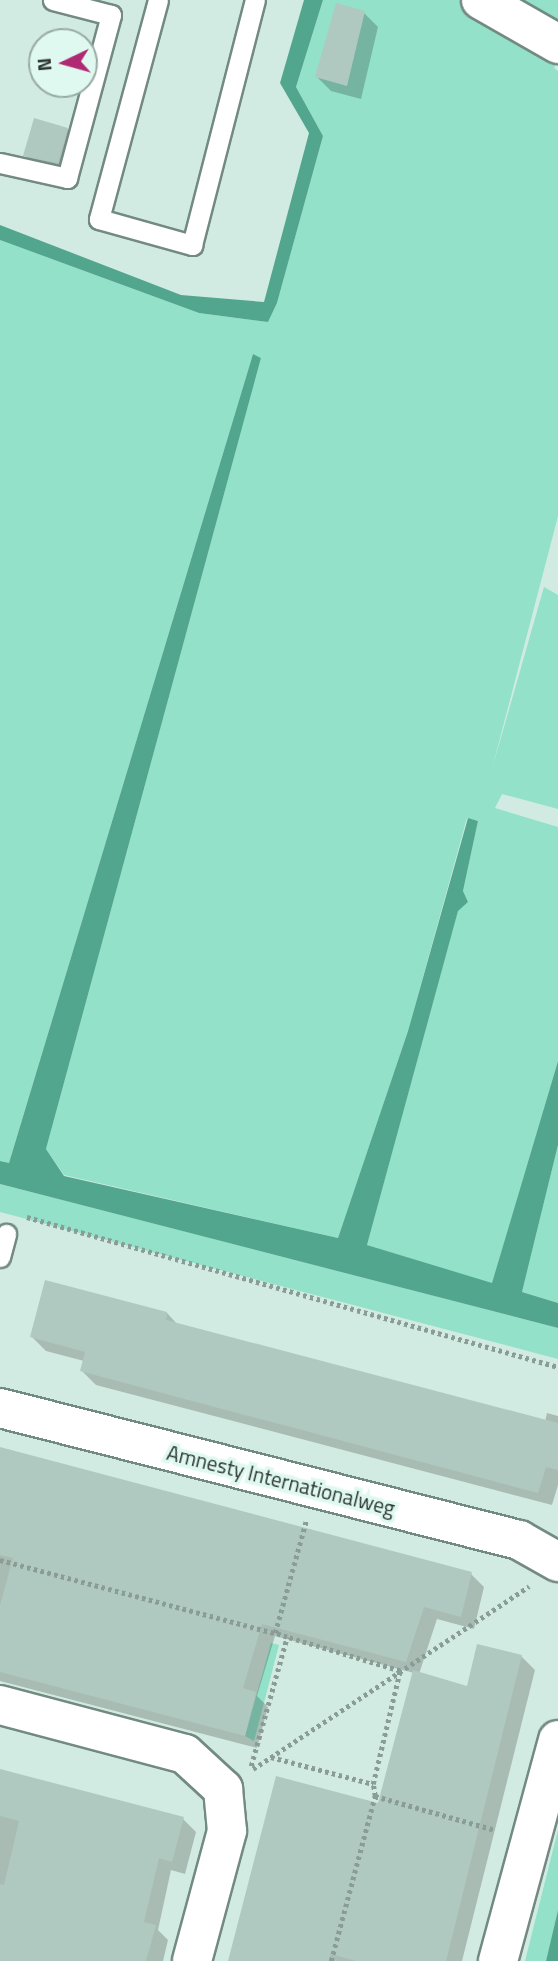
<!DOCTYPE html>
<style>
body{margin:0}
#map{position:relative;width:558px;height:1961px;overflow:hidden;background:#d2ebe2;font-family:"Titillium Web",sans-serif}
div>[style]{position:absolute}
.green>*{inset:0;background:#92e1c8}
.water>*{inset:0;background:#52a68e}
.shadow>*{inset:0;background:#0003}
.building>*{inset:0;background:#b0c9c0}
.path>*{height:4.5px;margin-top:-2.25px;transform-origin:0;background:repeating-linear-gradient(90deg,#8a9c96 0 3.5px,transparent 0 7px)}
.roads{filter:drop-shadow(2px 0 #738a82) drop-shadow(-2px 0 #738a82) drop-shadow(0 2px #738a82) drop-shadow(0 -2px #738a82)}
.service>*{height:19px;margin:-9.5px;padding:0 9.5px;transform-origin:9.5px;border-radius:9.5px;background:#fff}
.minor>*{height:38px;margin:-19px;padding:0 19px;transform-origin:19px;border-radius:19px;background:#fff}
.tertiary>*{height:38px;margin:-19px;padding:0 19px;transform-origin:19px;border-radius:19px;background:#fff}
span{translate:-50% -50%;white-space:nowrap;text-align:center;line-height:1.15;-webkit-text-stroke:7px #dff9f0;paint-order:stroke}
.street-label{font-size:21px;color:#2d3734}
.north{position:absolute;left:28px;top:28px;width:70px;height:70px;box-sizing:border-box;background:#dff9f0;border:2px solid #98aba5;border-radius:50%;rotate:265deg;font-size:19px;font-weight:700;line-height:28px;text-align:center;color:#2d3734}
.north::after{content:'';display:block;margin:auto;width:24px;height:32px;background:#af2a72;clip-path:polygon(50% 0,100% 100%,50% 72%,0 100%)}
</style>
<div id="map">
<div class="green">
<i style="clip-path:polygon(323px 0,558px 0,558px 62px,554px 68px,558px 71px,558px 516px,492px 769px,544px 587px,558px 595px,558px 809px,502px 794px,495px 808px,558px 827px,558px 1061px,492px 1284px,367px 1245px,458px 910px,468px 902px,463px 891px,478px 821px,467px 818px,408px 1031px,338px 1238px,64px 1175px,46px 1149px,261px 358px,253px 354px,9px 1163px,0 1161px,0 240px,199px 313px,268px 322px,277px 303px,323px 136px,296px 87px)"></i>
<i style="clip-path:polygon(558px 1145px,558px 1303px,522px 1292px)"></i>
<i style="clip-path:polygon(0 1184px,558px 1328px,558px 1359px,0 1212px)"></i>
<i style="clip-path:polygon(271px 1643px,279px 1645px,254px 1741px,245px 1736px)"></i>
<i style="clip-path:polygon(558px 1830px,558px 1910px,546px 1961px,525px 1961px)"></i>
</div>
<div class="water">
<i style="clip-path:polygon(304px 0,323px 0,296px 87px,323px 136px,277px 303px,268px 322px,199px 313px,0 240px,0 225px,181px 295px,264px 302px,309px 133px,280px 83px)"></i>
<i style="clip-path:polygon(253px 354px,261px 358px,46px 1149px,64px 1176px,338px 1238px,408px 1031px,468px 818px,478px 821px,463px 891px,468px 902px,458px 911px,367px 1245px,492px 1283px,558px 1061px,558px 1145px,522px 1292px,558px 1303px,558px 1328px,0 1184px,0 1161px,9px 1163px)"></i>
<i style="clip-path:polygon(558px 1910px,558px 1961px,546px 1961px)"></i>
</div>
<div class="shadow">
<i style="clip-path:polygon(364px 13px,378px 27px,361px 99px,331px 91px,317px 77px)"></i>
<i style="clip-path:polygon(67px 129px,81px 143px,72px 176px,39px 169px,25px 155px)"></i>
<i style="clip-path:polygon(167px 1313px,179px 1326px,545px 1422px,547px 1413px,558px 1416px,558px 1485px,552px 1505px,96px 1385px,82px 1371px,84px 1361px,46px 1351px,32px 1337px)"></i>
<i style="clip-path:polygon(0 1454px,471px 1574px,484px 1587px,474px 1629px,437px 1619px,419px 1674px,468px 1688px,521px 1656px,535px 1670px,462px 1961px,229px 1961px,379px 1805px,414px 1673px,275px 1636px,257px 1696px,268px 1707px,257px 1748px,0 1681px)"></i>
<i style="clip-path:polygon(0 1771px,183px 1819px,196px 1832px,185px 1874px,171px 1870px,158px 1930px,168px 1940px,163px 1961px,0 1961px)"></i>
</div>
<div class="building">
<i style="clip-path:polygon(336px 3px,365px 11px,347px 86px,315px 77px)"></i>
<i style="clip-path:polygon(34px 118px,68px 128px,58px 163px,23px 156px)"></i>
<i style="clip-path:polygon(45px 1280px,167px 1312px,166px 1320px,558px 1423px,558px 1470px,546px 1467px,538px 1493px,80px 1371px,85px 1352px,30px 1337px)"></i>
<i style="clip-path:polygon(0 1447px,472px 1572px,461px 1617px,424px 1607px,406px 1662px,262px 1624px,243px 1688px,256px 1692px,245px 1736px,0 1672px,0 1605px,13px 1558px,0 1555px)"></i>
<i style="clip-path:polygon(477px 1644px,522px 1655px,446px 1961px,356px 1961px,331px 1954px,329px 1961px,228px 1961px,276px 1776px,378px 1803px,413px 1670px,467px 1686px)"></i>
<i style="clip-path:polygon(0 1769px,184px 1817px,172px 1862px,159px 1858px,144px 1922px,156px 1925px,146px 1961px,0 1961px,0 1884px,4px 1885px,19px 1821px,0 1816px)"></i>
</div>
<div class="path">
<i style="left:27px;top:1217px;width:552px;rotate:15.77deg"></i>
<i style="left:0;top:1560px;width:285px;rotate:14.9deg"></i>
<i style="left:275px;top:1633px;width:116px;rotate:-74.5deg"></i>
<i style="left:271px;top:1757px;width:106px;rotate:14.8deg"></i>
<i style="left:373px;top:1784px;width:116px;rotate:-76.6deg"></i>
<i style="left:400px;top:1671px;width:118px;rotate:-163.3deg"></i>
<i style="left:251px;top:1766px;width:134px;rotate:-74.4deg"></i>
<i style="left:287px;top:1637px;width:13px;rotate:-162deg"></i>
<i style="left:253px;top:1769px;width:331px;rotate:-33.5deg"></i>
<i style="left:375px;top:1796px;width:125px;rotate:15.8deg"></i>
<i style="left:331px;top:1961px;width:171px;rotate:-75.1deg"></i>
<i style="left:375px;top:1796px;width:12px;rotate:-99deg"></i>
</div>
<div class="roads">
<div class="service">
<i style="left:158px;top:0;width:227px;rotate:105.1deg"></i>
<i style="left:99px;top:219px;width:97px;rotate:15.6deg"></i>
<i style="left:192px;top:245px;width:253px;rotate:-75.6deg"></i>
<i style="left:0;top:163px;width:69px;rotate:12.6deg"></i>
<i style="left:67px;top:178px;width:169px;rotate:-74.9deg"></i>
<i style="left:111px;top:15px;width:60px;rotate:-165.5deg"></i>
<i style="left:0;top:1257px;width:24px;rotate:-75deg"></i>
</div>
<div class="minor">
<i style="left:481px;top:0;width:89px;rotate:29.7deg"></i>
<i style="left:0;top:1705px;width:191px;rotate:14.8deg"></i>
<i style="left:185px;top:1754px;width:52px;rotate:42.6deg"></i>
<i style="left:223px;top:1789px;width:42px;rotate:84.6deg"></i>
<i style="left:227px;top:1831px;width:135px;rotate:105.1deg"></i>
</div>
<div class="tertiary">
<i style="left:0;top:1408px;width:536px;rotate:14.27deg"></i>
<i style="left:519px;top:1540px;width:45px;rotate:29.4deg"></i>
<i style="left:498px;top:1961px;width:229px;rotate:-74.8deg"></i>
</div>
</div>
<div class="street-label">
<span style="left:281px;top:1480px;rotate:14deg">Amnesty Internationalweg</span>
</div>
<div class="north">N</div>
</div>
